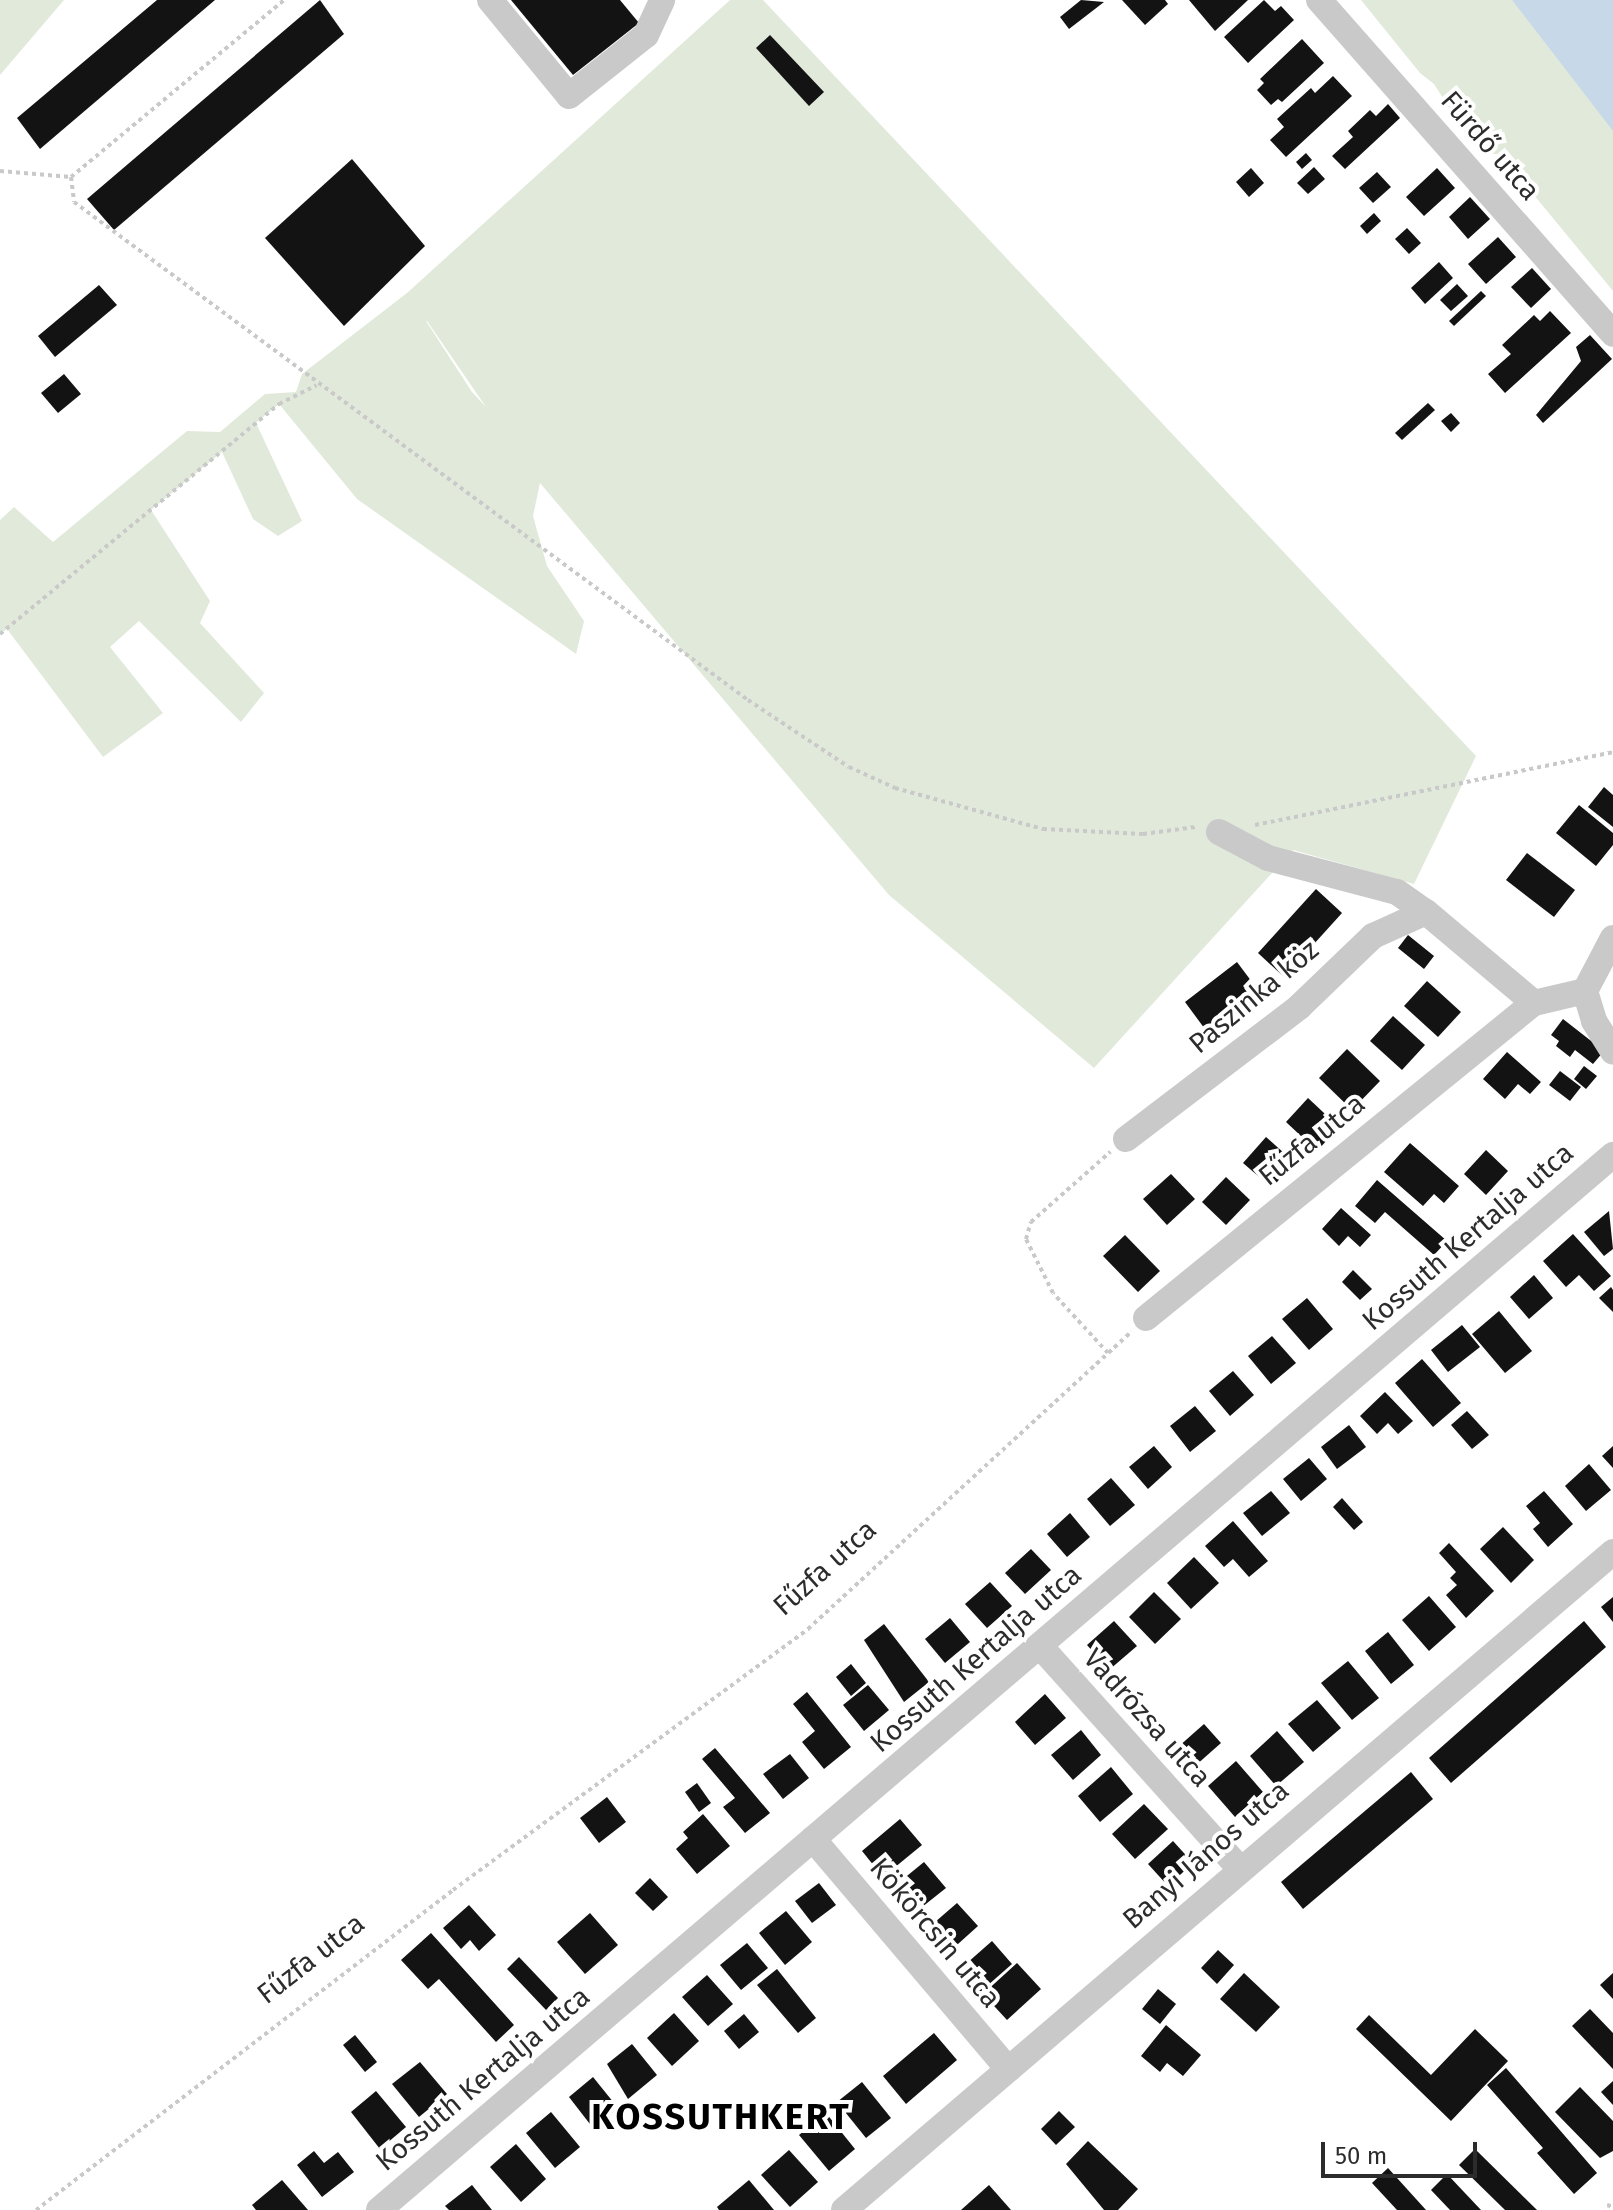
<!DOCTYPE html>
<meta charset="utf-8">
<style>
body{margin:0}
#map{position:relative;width:1613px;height:2210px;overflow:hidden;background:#fff;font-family:"Fira Sans",sans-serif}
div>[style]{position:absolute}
.green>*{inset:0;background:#e1eada}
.water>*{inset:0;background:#c7d8e9}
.building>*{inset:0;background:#131313}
.path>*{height:4px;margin-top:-2px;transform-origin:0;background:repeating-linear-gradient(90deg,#c9c9c9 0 4px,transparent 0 8px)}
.minor>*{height:26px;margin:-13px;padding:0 13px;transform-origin:13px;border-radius:13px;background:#c9c9c9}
span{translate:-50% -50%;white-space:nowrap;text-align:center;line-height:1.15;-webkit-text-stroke:8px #fff;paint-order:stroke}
.street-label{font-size:28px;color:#2c2c2c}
.district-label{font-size:36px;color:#000;font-weight:700;letter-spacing:2px}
.scale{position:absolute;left:1321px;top:2142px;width:156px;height:36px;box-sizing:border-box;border:4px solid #2c2c2c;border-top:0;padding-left:10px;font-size:24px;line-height:28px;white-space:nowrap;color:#2c2c2c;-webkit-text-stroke:6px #fff;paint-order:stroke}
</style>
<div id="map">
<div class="green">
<i style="clip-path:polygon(0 0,64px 0,0 75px)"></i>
<i style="clip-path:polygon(evenodd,730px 0,763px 0,1476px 756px,1414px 884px,1293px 850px,1094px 1068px,889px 895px,540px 483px,533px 516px,547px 566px,584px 621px,576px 654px,357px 499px,279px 404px,256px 423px,302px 521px,278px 536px,253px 519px,222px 452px,151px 510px,210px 601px,200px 623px,264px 693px,241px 722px,139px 621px,110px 647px,163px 713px,103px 757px,7px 629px,0 634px,0 520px,14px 507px,53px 542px,187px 431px,220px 432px,265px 394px,296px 392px,302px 374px,407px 293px,730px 0,426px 321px,427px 321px,486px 407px,472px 392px,426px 321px)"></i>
<i style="clip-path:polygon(1361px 0,1613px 0,1613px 291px,1500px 154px,1484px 154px,1469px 139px,1434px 84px,1420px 73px)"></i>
</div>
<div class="water">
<i style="clip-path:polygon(1512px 0,1613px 0,1613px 131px)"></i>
</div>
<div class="building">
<i style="clip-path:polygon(157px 0,215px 0,40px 149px,17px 118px)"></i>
<i style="clip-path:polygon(320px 0,344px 34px,114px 230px,87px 199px)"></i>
<i style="clip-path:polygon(511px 0,620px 0,639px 23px,573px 75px)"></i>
<i style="clip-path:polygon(1081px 0,1104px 2px,1069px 29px,1060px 17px)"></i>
<i style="clip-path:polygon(1122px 0,1165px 0,1168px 4px,1145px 25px)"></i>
<i style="clip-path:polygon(1189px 0,1248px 0,1215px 31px)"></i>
<i style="clip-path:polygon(1264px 0,1275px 11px,1281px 6px,1294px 20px,1248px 63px,1224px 37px)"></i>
<i style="clip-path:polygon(770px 35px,824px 92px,809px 106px,756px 48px)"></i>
<i style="clip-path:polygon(1302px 39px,1324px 63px,1282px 102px,1278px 99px,1271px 105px,1257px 90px,1264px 83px,1260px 79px)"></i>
<i style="clip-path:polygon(1333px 76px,1352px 96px,1286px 157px,1270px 140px,1284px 127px,1277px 119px,1311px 88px,1315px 93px)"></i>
<i style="clip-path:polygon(1388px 104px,1400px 118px,1345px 169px,1332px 156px,1353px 137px,1348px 131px,1370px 110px,1376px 116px)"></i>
<i style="clip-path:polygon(1306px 153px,1312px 160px,1302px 169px,1296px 162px)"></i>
<i style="clip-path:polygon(352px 159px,425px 246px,344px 326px,265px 238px)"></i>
<i style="clip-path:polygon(1314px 167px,1325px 179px,1308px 194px,1297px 183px)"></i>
<i style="clip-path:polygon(1251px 168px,1264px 183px,1249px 197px,1236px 182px)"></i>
<i style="clip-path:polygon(1437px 168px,1455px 188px,1424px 216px,1406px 197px)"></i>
<i style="clip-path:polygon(1377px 172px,1391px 187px,1373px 203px,1359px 188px)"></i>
<i style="clip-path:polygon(1470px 197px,1490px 219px,1468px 239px,1449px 217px)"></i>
<i style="clip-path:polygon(1374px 213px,1381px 221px,1367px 234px,1360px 226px)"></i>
<i style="clip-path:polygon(1407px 228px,1421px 243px,1409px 254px,1395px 239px)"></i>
<i style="clip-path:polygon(1498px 237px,1516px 257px,1486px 284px,1468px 264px)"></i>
<i style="clip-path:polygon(1439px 262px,1453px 278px,1425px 304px,1411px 288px)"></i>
<i style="clip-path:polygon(1532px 268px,1551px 289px,1531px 308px,1511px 287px)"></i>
<i style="clip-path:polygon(1457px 284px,1468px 296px,1451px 311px,1440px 300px)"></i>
<i style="clip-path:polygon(99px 285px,117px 305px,55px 357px,38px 336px)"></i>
<i style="clip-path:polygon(1481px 291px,1486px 296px,1454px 326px,1449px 321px)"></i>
<i style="clip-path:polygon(1550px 311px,1571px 333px,1505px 393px,1488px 374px,1511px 354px,1502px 345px,1534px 315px,1540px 321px)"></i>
<i style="clip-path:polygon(1590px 335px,1612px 359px,1543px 423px,1536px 415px,1581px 361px,1576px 347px)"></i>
<i style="clip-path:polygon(64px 374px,81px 394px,58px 413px,41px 393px)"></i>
<i style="clip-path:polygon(1428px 403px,1435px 410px,1402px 440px,1395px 433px)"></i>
<i style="clip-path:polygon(1451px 413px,1460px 423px,1451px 432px,1441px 421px)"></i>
<i style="clip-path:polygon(1604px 787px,1613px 795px,1613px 827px,1588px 807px)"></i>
<i style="clip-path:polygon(1579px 805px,1613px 833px,1613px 845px,1596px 866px,1556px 833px)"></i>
<i style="clip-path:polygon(1527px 853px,1575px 890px,1554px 917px,1506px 880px)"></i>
<i style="clip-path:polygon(1316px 889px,1342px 913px,1284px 977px,1258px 953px)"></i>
<i style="clip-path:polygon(1408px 935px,1434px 956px,1424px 969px,1398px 948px)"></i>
<i style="clip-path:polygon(1237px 962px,1252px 982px,1244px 988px,1258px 1007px,1213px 1040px,1185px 1002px)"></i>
<i style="clip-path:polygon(1427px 981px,1461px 1012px,1438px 1037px,1404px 1006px)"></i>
<i style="clip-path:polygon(1393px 1016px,1425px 1045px,1402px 1070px,1370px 1041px)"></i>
<i style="clip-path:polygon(1563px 1019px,1604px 1051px,1593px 1064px,1575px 1050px,1570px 1057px,1556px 1046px,1559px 1041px,1551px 1035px)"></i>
<i style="clip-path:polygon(1347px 1049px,1380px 1081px,1352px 1110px,1319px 1078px)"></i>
<i style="clip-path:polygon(1507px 1052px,1541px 1082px,1530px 1094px,1518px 1084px,1505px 1099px,1483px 1079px)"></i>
<i style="clip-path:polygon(1584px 1066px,1597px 1076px,1586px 1089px,1574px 1079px)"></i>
<i style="clip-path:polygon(1560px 1071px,1581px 1087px,1570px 1101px,1549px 1085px)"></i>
<i style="clip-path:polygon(1308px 1098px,1339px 1127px,1317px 1151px,1286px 1122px)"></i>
<i style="clip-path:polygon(1266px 1137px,1294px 1162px,1272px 1188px,1243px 1163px)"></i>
<i style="clip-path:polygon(1410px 1143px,1459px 1186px,1444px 1203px,1434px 1194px,1423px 1206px,1384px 1172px)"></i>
<i style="clip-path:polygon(1486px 1150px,1508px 1171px,1486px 1195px,1464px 1174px)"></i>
<i style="clip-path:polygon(1171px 1174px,1195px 1199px,1167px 1225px,1143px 1199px)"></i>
<i style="clip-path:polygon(1226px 1177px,1250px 1200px,1226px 1225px,1202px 1202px)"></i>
<i style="clip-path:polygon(1377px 1180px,1447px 1241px,1434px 1255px,1385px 1212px,1375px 1223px,1355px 1206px)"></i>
<i style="clip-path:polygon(1341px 1208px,1371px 1235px,1360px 1247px,1348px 1236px,1339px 1246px,1322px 1229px)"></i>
<i style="clip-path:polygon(1609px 1211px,1613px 1249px,1604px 1256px,1584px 1232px)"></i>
<i style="clip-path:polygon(1573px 1234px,1611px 1276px,1594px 1291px,1579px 1275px,1566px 1287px,1543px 1261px)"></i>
<i style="clip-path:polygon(1125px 1235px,1160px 1271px,1138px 1292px,1103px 1256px)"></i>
<i style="clip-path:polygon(1353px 1270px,1372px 1289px,1360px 1300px,1342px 1282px)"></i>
<i style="clip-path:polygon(1534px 1275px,1553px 1298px,1529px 1319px,1510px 1297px)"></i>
<i style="clip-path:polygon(1611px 1287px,1613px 1290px,1613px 1312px,1599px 1298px)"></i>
<i style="clip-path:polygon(1307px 1298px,1333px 1329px,1309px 1350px,1282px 1319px)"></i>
<i style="clip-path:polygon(1499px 1311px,1532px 1351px,1505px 1373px,1472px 1334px)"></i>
<i style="clip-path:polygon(1462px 1325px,1480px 1347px,1448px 1372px,1431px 1350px)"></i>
<i style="clip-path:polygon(1272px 1336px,1296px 1363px,1271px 1384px,1248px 1356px)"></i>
<i style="clip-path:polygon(1422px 1359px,1461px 1403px,1433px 1427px,1395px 1383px)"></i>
<i style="clip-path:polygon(1233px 1371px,1254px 1395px,1230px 1416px,1209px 1391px)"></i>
<i style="clip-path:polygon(1385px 1392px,1413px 1421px,1398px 1434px,1388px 1423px,1377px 1434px,1360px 1416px)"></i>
<i style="clip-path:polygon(1195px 1406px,1216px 1431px,1190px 1452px,1170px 1426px)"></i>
<i style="clip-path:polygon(1467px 1411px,1489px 1435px,1472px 1449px,1451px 1425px)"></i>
<i style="clip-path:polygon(1349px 1425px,1366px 1447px,1337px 1469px,1321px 1447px)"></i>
<i style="clip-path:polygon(1154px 1446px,1172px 1467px,1148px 1489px,1129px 1467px)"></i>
<i style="clip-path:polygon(1613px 1446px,1613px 1468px,1602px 1456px)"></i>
<i style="clip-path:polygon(1309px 1458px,1327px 1479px,1301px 1501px,1283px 1479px)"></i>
<i style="clip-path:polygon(1589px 1464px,1611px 1490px,1586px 1511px,1565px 1486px)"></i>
<i style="clip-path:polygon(1111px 1478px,1135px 1505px,1110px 1526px,1087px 1499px)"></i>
<i style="clip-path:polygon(1271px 1491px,1290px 1513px,1262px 1536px,1243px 1513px)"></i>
<i style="clip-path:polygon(1544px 1491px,1573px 1524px,1548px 1547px,1533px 1529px,1540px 1523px,1526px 1506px)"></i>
<i style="clip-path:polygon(1342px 1498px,1363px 1522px,1354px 1530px,1333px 1507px)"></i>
<i style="clip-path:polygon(1070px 1513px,1090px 1537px,1067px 1557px,1047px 1534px)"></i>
<i style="clip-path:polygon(1233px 1521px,1268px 1561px,1249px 1577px,1233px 1559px,1224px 1567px,1205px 1546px)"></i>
<i style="clip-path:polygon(1503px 1527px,1534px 1560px,1511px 1583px,1480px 1549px)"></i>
<i style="clip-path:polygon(1449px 1543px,1494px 1591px,1466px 1618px,1446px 1595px,1457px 1585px,1450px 1578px,1456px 1572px,1439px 1553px)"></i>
<i style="clip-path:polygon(1031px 1549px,1051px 1570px,1025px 1594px,1005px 1573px)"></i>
<i style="clip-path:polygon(1194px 1557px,1219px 1583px,1191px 1609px,1167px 1583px)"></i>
<i style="clip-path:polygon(990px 1582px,1012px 1606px,987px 1628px,965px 1604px)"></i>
<i style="clip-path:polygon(1154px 1592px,1181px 1619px,1155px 1644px,1129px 1617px)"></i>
<i style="clip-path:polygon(1429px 1596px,1456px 1627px,1429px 1651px,1402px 1620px)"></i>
<i style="clip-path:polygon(1613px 1597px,1613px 1622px,1601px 1607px)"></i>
<i style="clip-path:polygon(950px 1618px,970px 1642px,945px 1663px,925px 1639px)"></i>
<i style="clip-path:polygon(1114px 1621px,1137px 1646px,1109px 1670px,1087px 1645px)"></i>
<i style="clip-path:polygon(1584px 1621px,1606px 1647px,1451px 1783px,1429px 1758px)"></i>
<i style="clip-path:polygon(884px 1624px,929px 1682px,904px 1702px,864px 1640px)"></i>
<i style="clip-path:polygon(1388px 1632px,1414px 1665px,1391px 1684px,1365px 1651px)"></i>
<i style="clip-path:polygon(1348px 1661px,1379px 1698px,1352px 1720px,1321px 1683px)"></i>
<i style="clip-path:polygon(851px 1664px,866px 1683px,851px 1696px,836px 1677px)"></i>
<i style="clip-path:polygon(868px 1685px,889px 1710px,864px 1731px,843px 1705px)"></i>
<i style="clip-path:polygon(807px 1692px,851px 1747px,824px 1769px,802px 1742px,815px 1731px,793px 1704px)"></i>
<i style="clip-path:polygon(1045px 1694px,1066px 1718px,1035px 1745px,1015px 1722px)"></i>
<i style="clip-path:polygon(1317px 1700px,1341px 1728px,1313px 1752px,1288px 1724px)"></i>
<i style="clip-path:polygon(1204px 1724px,1221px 1743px,1195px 1766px,1178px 1747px)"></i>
<i style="clip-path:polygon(1081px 1730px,1101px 1755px,1073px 1780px,1051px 1755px)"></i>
<i style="clip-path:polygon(1277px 1731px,1304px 1762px,1276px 1786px,1250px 1756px)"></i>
<i style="clip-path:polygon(715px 1748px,770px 1813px,745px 1833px,723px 1807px,735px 1798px,702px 1759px)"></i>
<i style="clip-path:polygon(790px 1754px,809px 1778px,783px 1799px,763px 1774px)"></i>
<i style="clip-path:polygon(1236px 1761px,1263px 1792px,1235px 1817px,1208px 1786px)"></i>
<i style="clip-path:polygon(1111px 1767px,1133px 1794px,1100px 1822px,1078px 1796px)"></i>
<i style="clip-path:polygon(1411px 1772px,1433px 1799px,1303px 1909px,1281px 1882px)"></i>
<i style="clip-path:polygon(697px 1783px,711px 1803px,699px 1812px,685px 1792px)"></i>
<i style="clip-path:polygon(607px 1797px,626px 1822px,599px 1843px,580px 1818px)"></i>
<i style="clip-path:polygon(1144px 1804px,1168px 1829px,1135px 1859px,1112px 1834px)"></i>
<i style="clip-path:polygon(703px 1814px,730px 1846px,697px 1874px,676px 1849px,688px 1838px,683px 1832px)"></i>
<i style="clip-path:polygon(900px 1819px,922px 1845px,883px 1877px,862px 1851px)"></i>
<i style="clip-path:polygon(1173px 1841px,1193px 1863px,1168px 1886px,1148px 1864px)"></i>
<i style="clip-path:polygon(924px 1862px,946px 1888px,912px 1915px,891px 1889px)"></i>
<i style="clip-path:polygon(650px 1878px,668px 1897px,653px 1911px,635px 1893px)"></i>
<i style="clip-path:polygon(819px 1883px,836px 1905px,812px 1923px,795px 1901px)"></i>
<i style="clip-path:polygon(957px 1903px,978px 1926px,948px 1953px,927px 1929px)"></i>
<i style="clip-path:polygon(469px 1905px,496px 1935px,479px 1951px,470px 1940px,461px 1949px,443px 1928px)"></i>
<i style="clip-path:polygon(786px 1911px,812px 1942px,785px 1965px,759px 1933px)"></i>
<i style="clip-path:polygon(590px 1913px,618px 1945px,585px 1974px,557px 1942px)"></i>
<i style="clip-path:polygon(431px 1933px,514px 2025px,496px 2042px,439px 1979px,428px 1989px,401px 1960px)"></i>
<i style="clip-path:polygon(992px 1941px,1012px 1964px,979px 1993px,958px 1971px)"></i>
<i style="clip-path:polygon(747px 1943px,768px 1968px,741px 1990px,720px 1965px)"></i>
<i style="clip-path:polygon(1218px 1950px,1234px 1965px,1217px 1984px,1201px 1968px)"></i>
<i style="clip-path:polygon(519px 1957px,558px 1998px,546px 2010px,507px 1969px)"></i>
<i style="clip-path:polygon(1017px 1963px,1041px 1989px,1007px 2020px,983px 1994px)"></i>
<i style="clip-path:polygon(777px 1969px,816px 2018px,798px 2033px,757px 1985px)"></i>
<i style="clip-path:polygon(1244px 1973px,1280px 2007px,1256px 2032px,1220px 1999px)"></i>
<i style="clip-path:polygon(1613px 1973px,1613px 1999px,1600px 1985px)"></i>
<i style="clip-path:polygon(707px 1975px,733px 2004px,708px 2026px,682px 1997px)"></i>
<i style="clip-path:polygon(1158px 1989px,1176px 2004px,1160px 2024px,1142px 2009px)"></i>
<i style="clip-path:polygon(1590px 2009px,1613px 2033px,1613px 2069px,1572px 2026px)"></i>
<i style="clip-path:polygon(674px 2013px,699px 2041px,672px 2066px,647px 2038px)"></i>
<i style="clip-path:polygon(744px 2014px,759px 2032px,739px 2049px,724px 2031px)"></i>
<i style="clip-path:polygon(1369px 2015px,1431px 2075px,1475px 2029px,1508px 2061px,1451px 2121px,1356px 2029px)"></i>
<i style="clip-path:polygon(1166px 2025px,1201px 2055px,1183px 2076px,1167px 2063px,1160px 2072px,1141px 2056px)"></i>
<i style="clip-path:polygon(934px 2033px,957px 2060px,906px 2104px,883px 2076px)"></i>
<i style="clip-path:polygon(355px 2035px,377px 2062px,365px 2072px,343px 2045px)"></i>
<i style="clip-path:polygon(632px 2044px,657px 2075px,628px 2099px,607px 2064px)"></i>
<i style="clip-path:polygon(420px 2062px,447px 2094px,419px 2117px,392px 2084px)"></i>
<i style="clip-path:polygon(1506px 2068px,1597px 2173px,1574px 2194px,1537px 2153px,1543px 2148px,1487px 2085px)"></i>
<i style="clip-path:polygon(593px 2077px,618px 2108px,593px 2128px,569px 2097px)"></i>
<i style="clip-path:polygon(1613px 2081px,1613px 2105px,1601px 2092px)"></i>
<i style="clip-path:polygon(862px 2082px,891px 2118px,866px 2138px,837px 2102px)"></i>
<i style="clip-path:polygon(1580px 2087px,1613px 2121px,1613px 2151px,1600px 2158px,1555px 2112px)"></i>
<i style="clip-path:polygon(376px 2091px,406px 2127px,380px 2149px,351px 2112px)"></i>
<i style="clip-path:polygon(1059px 2111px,1075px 2127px,1056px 2145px,1041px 2129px)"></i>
<i style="clip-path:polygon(551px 2112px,580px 2147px,555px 2168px,526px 2133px)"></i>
<i style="clip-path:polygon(826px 2113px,855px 2149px,829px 2171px,799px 2135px)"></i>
<i style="clip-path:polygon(1088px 2141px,1138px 2189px,1118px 2210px,1104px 2210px,1066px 2164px)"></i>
<i style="clip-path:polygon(516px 2144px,546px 2179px,521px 2202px,490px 2167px)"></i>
<i style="clip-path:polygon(1475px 2149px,1537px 2210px,1505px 2210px,1459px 2165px)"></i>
<i style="clip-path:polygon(789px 2150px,818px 2182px,790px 2207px,761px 2175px)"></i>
<i style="clip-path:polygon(314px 2151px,324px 2163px,338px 2152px,354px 2172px,322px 2197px,297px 2165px)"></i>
<i style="clip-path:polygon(1388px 2168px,1426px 2210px,1397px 2210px,1372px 2183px)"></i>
<i style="clip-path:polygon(1447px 2174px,1481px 2210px,1450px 2210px,1431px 2190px)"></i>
<i style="clip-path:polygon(282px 2180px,308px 2210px,256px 2210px,252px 2205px)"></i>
<i style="clip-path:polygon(749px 2180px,774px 2210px,719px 2210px,717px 2207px)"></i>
<i style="clip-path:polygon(472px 2185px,492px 2210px,449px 2210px,445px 2206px)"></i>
<i style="clip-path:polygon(989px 2185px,1011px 2210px,961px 2210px)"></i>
</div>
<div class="path">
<i style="left:0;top:171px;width:71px;rotate:4.8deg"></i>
<i style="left:71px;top:177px;width:277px;rotate:-39.7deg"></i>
<i style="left:71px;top:177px;width:25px;rotate:83deg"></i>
<i style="left:74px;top:202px;width:838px;rotate:36.46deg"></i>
<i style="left:748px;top:700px;width:121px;rotate:33.6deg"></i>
<i style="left:849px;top:767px;width:51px;rotate:24.5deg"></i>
<i style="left:895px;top:788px;width:154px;rotate:15.5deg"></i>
<i style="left:1043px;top:829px;width:100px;rotate:2.9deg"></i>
<i style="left:1143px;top:834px;width:53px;rotate:-7.5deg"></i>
<i style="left:0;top:634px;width:362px;rotate:-39.5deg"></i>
<i style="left:279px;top:404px;width:42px;rotate:-26.6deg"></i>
<i style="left:1255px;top:825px;width:365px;rotate:-11.5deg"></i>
<i style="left:1108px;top:1353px;width:81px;rotate:-132.5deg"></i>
<i style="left:1053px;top:1293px;width:60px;rotate:-116.6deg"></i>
<i style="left:1026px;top:1239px;width:18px;rotate:-74deg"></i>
<i style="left:1031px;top:1222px;width:106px;rotate:-41.5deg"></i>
<i style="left:1607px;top:2205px;width:6px;rotate:18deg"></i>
<i style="left:36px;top:2210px;width:526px;rotate:-37.5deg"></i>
<i style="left:453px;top:1890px;width:441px;rotate:-36.3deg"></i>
<i style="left:808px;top:1629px;width:440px;rotate:-42.6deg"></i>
</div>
<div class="minor">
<i style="left:490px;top:0;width:124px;rotate:50.5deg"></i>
<i style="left:569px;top:96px;width:98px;rotate:-38.4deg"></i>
<i style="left:646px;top:35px;width:38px;rotate:-65deg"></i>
<i style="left:1319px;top:0;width:445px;rotate:48.6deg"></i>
<i style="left:1219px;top:832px;width:55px;rotate:28deg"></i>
<i style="left:1268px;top:858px;width:133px;rotate:14.8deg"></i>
<i style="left:1397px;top:892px;width:35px;rotate:35deg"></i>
<i style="left:1585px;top:991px;width:31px;rotate:73deg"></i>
<i style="left:1594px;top:1021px;width:36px;rotate:58deg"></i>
<i style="left:1585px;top:991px;width:60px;rotate:-62.2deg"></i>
<i style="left:1126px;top:1139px;width:218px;rotate:-37.3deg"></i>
<i style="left:1299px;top:1007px;width:103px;rotate:-43.8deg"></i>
<i style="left:1373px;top:936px;width:58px;rotate:-24.4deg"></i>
<i style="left:1426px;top:912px;width:141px;rotate:40.1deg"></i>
<i style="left:1146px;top:1318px;width:500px;rotate:-39.1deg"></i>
<i style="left:1534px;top:1003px;width:52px;rotate:-13.2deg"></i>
<i style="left:1040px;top:1646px;width:298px;rotate:48.1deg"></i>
<i style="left:813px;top:1839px;width:302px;rotate:49.7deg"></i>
<i style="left:379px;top:2210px;width:1624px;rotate:-40.53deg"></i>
<i style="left:844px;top:2210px;width:1012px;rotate:-40.55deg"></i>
</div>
<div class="street-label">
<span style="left:1490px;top:146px;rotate:49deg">Fürdő utca</span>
<span style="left:1254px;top:997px;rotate:-40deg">Paszinka köz</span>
<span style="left:1312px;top:1140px;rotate:-39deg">Fűzfa utca</span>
<span style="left:1468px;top:1237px;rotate:-41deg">Kossuth Kertalja utca</span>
<span style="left:825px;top:1568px;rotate:-42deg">Fűzfa utca</span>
<span style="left:976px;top:1659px;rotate:-41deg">Kossuth Kertalja utca</span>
<span style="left:1147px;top:1718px;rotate:48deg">Vadrózsa utca</span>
<span style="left:1206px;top:1855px;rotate:-41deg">Banyi János utca</span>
<span style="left:935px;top:1933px;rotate:50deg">Kökörcsin utca</span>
<span style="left:311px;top:1959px;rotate:-38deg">Fűzfa utca</span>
<span style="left:483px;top:2079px;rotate:-40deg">Kossuth Kertalja utca</span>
</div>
<div class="district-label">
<span style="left:721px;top:2118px">KOSSUTHKERT</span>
</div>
<div class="scale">50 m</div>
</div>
